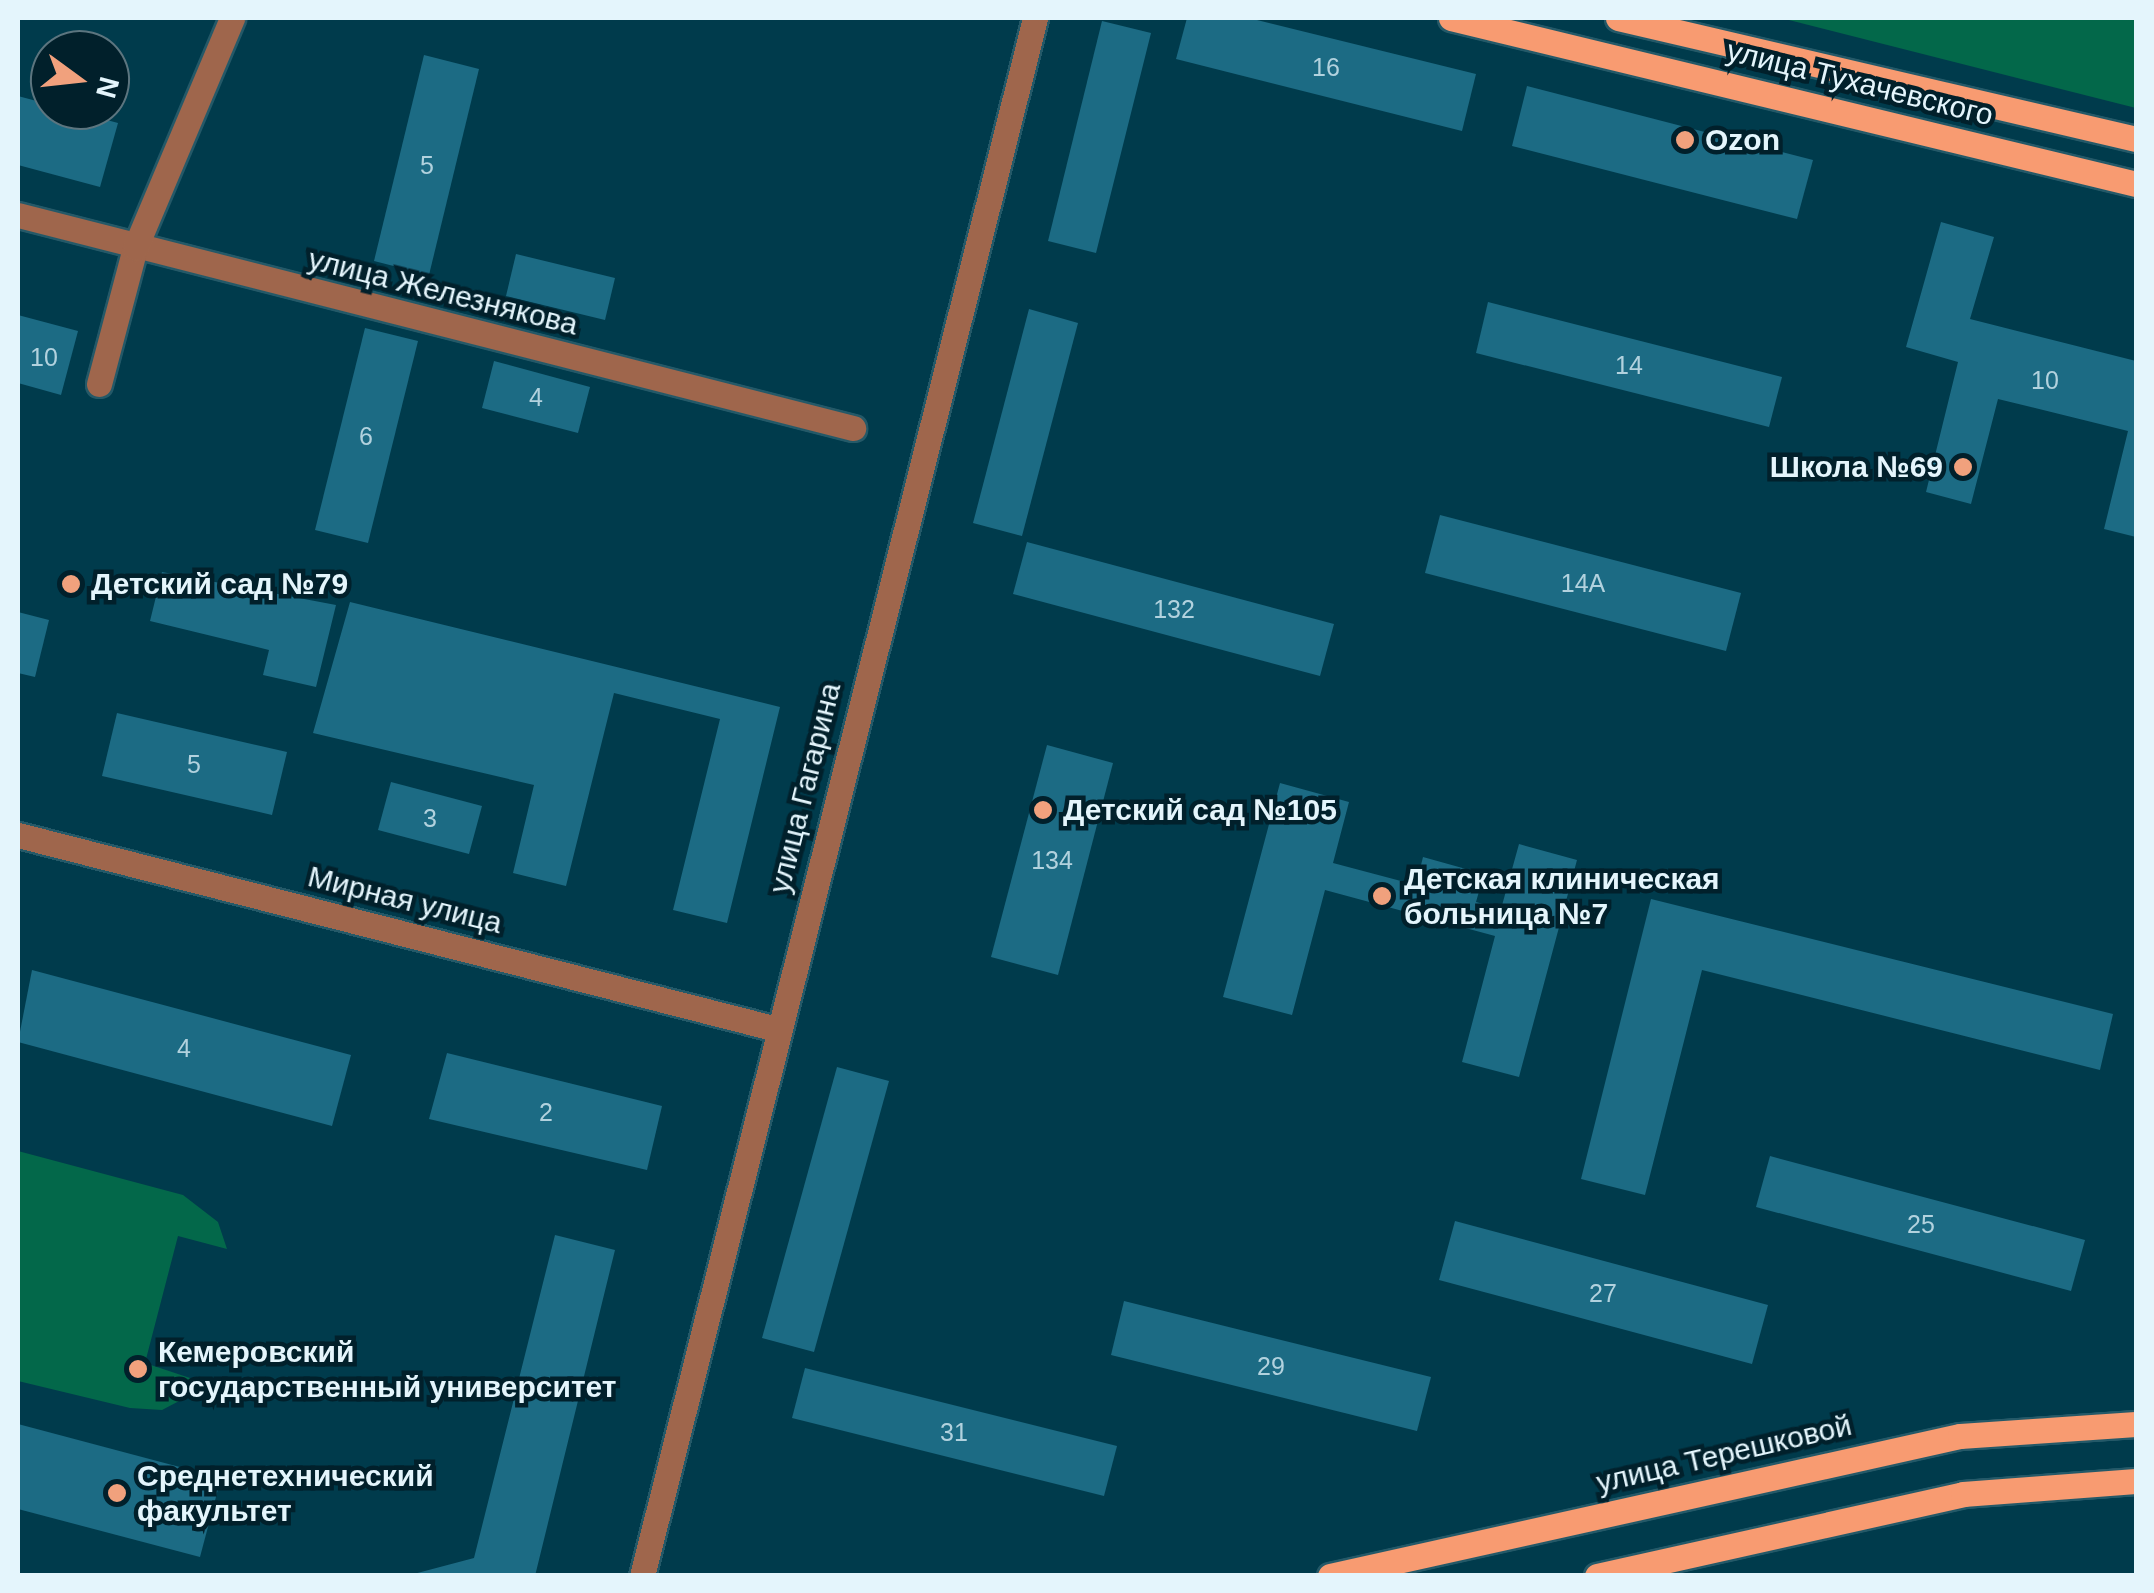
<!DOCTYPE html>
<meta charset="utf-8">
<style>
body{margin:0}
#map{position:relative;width:2154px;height:1593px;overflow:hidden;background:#003b4c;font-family:Arial,sans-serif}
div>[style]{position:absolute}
.green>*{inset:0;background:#03684a}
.building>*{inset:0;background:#1c6b84}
.roads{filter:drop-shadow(2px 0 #245968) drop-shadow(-2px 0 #245968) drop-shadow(0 2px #245968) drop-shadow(0 -2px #245968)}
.minor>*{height:25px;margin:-12.5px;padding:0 12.5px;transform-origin:12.5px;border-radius:12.5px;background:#9f664c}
.tertiary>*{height:25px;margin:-12.5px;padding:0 12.5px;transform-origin:12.5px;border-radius:12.5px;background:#9f664c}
.primary>*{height:25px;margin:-12.5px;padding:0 12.5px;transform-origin:12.5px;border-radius:12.5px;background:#f89b71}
.dots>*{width:28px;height:28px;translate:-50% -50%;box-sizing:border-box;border:5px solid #01202b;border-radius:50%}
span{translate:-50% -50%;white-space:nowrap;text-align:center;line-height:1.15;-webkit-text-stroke:9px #01202b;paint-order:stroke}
.number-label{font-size:25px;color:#b2d2de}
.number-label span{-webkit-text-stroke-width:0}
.street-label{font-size:30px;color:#e4f5fc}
.poi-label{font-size:30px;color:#e4f5fc;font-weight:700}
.left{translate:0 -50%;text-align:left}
.right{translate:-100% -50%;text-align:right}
.frame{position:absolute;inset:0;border:20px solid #e4f5fc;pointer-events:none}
.north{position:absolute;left:30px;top:30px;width:100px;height:100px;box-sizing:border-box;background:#01202b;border:2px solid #5c757f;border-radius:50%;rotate:105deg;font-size:28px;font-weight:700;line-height:40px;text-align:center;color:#e4f5fc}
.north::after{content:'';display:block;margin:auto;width:35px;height:45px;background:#f1a17d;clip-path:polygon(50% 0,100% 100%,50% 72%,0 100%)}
</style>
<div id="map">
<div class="green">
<i style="clip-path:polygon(1781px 18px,2136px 18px,2136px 108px)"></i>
<i style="clip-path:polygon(18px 1151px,183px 1195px,218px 1222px,227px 1249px,178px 1236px,145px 1363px,196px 1380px,183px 1399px,162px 1410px,130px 1408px,18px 1381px)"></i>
</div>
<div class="building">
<i style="clip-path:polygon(1187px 18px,1249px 18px,1476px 74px,1462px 131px,1176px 59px)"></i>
<i style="clip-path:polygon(1102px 21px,1151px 33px,1096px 253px,1048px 241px)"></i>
<i style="clip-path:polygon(424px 55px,479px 69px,429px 275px,374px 261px)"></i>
<i style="clip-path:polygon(1527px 86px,1813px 160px,1797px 219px,1512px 146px)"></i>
<i style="clip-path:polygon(18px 96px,118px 123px,100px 187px,18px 165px)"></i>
<i style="clip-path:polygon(1941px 222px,1994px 237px,1970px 319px,2136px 361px,2136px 537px,2104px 529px,2128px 431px,1998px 399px,1971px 504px,1926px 492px,1958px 362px,1906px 347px)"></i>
<i style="clip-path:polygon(516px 254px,615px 278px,605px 320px,506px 296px)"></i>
<i style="clip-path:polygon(1488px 302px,1782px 377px,1769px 427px,1476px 353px)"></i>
<i style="clip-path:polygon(1029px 309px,1078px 323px,1022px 536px,973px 523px)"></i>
<i style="clip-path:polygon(18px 315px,78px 331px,61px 395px,18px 383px)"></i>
<i style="clip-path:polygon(365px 328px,418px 341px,368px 543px,315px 530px)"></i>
<i style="clip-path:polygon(494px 361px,590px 387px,578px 433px,482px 408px)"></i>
<i style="clip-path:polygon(1440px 515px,1741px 593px,1726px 651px,1425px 573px)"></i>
<i style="clip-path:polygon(1027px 542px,1334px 624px,1320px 676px,1013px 594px)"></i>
<i style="clip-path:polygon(162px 572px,336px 605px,316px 687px,263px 675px,269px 650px,150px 621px)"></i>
<i style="clip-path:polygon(350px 602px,780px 707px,727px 923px,673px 910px,720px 719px,614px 693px,566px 886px,513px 873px,534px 785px,313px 733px)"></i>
<i style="clip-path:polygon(18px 612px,49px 620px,35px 677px,18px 673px)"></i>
<i style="clip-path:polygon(117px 713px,287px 752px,272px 815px,102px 776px)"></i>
<i style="clip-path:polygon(1047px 745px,1113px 763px,1058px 975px,991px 957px)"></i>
<i style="clip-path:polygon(391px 782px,482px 806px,469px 854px,378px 830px)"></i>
<i style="clip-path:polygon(1280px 783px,1349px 802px,1333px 863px,1416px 885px,1423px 857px,1484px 874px,1476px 902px,1501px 909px,1519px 844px,1577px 860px,1519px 1077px,1462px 1062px,1495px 936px,1325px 890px,1292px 1015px,1223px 997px)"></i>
<i style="clip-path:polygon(1651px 899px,2113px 1014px,2100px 1070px,1702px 970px,1645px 1195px,1581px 1179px)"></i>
<i style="clip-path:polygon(32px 970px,351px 1055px,332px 1126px,18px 1042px)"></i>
<i style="clip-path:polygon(447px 1053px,662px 1106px,647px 1170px,429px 1119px)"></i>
<i style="clip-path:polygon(837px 1067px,889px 1081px,814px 1352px,762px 1338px)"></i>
<i style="clip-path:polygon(1770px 1156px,2085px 1240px,2071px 1291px,1756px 1207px)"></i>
<i style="clip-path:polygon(1455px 1221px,1768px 1305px,1752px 1364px,1439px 1280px)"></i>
<i style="clip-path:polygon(555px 1235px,615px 1250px,535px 1576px,406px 1576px,474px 1558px)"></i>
<i style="clip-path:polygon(1124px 1301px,1431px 1377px,1417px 1431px,1111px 1355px)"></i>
<i style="clip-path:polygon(805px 1368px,1117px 1446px,1104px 1496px,792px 1418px)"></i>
<i style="clip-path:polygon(18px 1424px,221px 1478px,200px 1557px,18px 1509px)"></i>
</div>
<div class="roads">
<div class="minor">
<i style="left:18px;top:215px;width:862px;rotate:14.31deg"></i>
<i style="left:99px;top:384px;width:141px;rotate:-75.2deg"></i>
<i style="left:135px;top:248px;width:250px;rotate:-67.1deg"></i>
<i style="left:18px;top:835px;width:783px;rotate:14.34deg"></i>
</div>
<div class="tertiary">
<i style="left:642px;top:1576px;width:1607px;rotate:-75.84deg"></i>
</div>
<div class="primary">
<i style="left:1451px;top:18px;width:705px;rotate:13.62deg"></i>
<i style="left:1618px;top:18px;width:532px;rotate:13.15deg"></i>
<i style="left:1330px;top:1576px;width:645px;rotate:-12.53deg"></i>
<i style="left:1960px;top:1436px;width:176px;rotate:-3.9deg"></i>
<i style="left:1597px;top:1576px;width:375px;rotate:-12.6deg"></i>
<i style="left:1963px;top:1494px;width:173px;rotate:-4.3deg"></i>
</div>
</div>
<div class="dots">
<i style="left:1685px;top:140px;background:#f1a17d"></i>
<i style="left:1963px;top:467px;background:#f1a17d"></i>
<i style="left:71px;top:584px;background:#f1a17d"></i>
<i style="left:1043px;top:810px;background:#f1a17d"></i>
<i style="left:1382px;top:896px;background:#f1a17d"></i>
<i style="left:138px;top:1369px;background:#f1a17d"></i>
<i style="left:117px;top:1493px;background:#f1a17d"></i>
</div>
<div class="number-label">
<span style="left:1326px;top:67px">16</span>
<span style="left:427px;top:165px">5</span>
<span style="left:44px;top:357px">10</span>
<span style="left:1629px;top:365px">14</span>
<span style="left:2045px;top:380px">10</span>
<span style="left:536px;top:397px">4</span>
<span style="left:366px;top:436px">6</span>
<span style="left:1583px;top:583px">14А</span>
<span style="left:1174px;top:609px">132</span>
<span style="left:194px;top:764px">5</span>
<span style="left:430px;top:818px">3</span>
<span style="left:1052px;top:860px">134</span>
<span style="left:184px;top:1048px">4</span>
<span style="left:546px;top:1112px">2</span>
<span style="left:1921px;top:1224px">25</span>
<span style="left:1603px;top:1293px">27</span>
<span style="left:1271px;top:1366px">29</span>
<span style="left:954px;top:1432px">31</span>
</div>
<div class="street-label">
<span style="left:1860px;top:83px;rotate:14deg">улица Тухачевского</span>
<span style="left:443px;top:292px;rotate:14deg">улица Железнякова</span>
<span style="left:805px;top:788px;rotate:-76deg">улица Гагарина</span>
<span style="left:405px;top:900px;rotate:14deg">Мирная улица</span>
<span style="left:1724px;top:1454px;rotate:-13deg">улица Терешковой</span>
</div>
<div class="poi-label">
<span class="left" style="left:1705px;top:140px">Ozon</span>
<span class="right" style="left:1943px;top:467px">Школа №69</span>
<span class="left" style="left:91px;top:584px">Детский сад №79</span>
<span class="left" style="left:1063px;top:810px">Детский сад №105</span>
<span class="left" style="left:1404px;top:896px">Детская клиническая<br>больница №7</span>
<span class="left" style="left:158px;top:1369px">Кемеровский<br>государственный университет</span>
<span class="left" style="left:137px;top:1493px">Среднетехнический<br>факультет</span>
</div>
<div class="frame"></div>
<div class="north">N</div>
</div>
